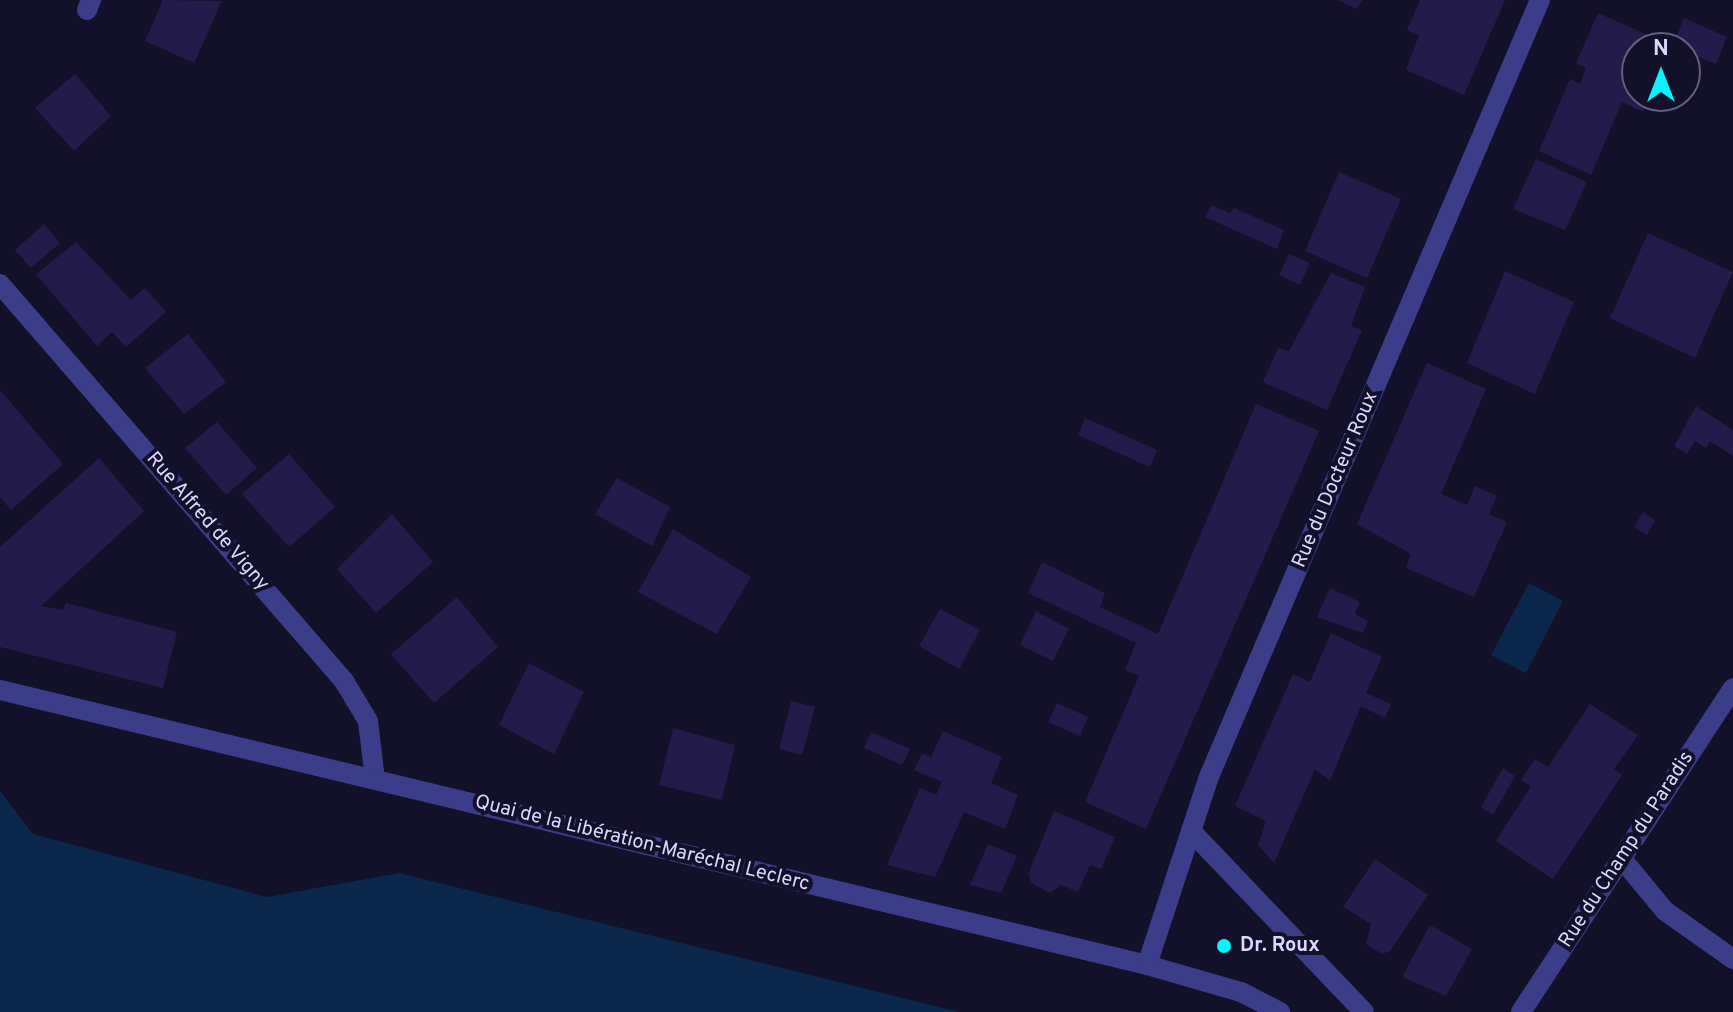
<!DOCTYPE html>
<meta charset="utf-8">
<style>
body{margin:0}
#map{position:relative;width:1733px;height:1012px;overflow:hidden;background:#131029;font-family:Overpass,sans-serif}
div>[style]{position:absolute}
.water>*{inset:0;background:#0c274c}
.building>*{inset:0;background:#231c4a}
.lane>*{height:20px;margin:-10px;padding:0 10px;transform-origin:10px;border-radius:10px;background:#3b3d88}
.street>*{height:20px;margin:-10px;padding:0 10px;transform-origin:10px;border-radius:10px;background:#3b3d88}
.dots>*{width:22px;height:22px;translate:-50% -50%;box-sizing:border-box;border:4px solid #131029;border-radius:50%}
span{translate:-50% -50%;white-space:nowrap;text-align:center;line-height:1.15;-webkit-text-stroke:8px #131029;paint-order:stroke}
.street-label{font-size:20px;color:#dad8ff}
.poi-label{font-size:20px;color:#dad8ff;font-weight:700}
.left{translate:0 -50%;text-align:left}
.north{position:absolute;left:1621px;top:32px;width:80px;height:80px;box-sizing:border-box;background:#131029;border:2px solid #63607f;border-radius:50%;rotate:0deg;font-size:22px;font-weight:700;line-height:32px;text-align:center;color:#dad8ff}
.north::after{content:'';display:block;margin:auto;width:28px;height:36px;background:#04f5ff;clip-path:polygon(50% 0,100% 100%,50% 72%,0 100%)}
</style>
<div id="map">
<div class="water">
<i style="clip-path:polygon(1529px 583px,1563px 601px,1526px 673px,1491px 655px)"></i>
<i style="clip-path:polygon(0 791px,33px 834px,267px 897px,399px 873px,959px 1012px,0 1012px)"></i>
</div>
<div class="building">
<i style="clip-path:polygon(163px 0,222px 1px,194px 63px,145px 41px)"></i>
<i style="clip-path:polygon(1338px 0,1362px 0,1357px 9px)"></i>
<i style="clip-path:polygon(1420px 0,1505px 0,1464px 95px,1406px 70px,1419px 35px,1407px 30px)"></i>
<i style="clip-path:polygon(1598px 13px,1652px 37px,1647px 48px,1637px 48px,1637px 71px,1626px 90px,1649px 101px,1643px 112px,1622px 102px,1591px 175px,1539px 151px,1570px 79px,1580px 84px,1586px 68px,1576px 63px)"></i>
<i style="clip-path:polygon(1684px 18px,1727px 37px,1716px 64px,1673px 46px)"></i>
<i style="clip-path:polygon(75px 74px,111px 116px,74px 151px,35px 108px)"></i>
<i style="clip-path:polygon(1536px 159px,1587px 182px,1565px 230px,1513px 209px)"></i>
<i style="clip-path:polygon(1339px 172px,1401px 199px,1367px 278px,1305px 251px)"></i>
<i style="clip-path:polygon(1211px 205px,1230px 213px,1234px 208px,1284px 230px,1277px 249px,1205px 217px)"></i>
<i style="clip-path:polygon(44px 224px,60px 243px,31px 268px,15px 250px)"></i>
<i style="clip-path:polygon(1648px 233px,1733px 272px,1695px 358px,1610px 318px)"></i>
<i style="clip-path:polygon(76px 242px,131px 300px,145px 288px,166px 312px,126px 347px,112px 332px,97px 346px,36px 274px)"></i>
<i style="clip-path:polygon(1289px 254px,1310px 263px,1300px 285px,1279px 275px)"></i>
<i style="clip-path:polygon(1505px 271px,1574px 302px,1535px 394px,1467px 363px)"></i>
<i style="clip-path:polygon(1331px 273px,1365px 287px,1351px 326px,1362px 330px,1327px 410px,1263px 382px,1278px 348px,1289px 351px)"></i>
<i style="clip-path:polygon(188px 334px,226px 382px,184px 414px,145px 368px)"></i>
<i style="clip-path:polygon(1427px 363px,1486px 389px,1441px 494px,1467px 505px,1475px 486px,1497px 496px,1489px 514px,1507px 522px,1474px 597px,1406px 568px,1411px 554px,1357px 524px)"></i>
<i style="clip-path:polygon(0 390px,63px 464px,11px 510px,0 497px)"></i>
<i style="clip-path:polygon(1256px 404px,1319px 431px,1146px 829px,1085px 802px,1139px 676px,1125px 670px,1136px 643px,1028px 593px,1042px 562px,1105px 593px,1100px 607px,1158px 634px)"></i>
<i style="clip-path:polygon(1696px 406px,1733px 430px,1733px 456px,1710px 441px,1706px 448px,1695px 441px,1687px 454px,1674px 446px)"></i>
<i style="clip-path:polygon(1085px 418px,1157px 450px,1150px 467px,1078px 435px)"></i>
<i style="clip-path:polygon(217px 422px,257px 468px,226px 495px,185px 448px)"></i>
<i style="clip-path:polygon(289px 454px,335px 507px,289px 547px,242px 494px)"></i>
<i style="clip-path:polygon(99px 458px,144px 511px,41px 606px,63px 610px,66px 603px,177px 632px,163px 688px,0 647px,0 547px)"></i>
<i style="clip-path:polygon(617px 478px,670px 507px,652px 546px,595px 514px)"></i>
<i style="clip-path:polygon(1643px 512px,1655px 520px,1647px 535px,1634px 527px)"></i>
<i style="clip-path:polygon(392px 514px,433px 562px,376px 613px,337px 569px)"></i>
<i style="clip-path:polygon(673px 529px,751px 577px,717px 634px,638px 592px)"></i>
<i style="clip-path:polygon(1330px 588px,1360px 602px,1355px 614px,1368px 621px,1363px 633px,1317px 617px)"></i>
<i style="clip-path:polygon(457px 597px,498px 647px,434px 703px,391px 654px)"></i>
<i style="clip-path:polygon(940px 609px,980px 630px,959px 669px,919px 646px)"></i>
<i style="clip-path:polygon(1036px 611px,1069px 629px,1053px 661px,1020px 645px)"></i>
<i style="clip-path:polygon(1331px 633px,1382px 657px,1366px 693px,1391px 704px,1385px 718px,1361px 706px,1330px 781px,1315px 769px,1274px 863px,1258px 845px,1266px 821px,1235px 806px,1293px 674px,1310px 682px)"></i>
<i style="clip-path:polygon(529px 663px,584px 692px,554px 754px,499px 725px)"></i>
<i style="clip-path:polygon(791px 701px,815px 707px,802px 755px,779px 749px)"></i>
<i style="clip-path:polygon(1057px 703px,1088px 717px,1080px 736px,1048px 722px)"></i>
<i style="clip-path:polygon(1590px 704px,1638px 735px,1614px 769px,1622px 775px,1553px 879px,1496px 841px,1531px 786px,1521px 780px,1535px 759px,1548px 767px)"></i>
<i style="clip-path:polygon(673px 728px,735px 745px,722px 800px,659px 785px)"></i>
<i style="clip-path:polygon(943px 731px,1002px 757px,991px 783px,1018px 795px,1005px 829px,964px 812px,935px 877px,887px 865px,920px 788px,936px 795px,942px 782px,914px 770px,922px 753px,931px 757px)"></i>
<i style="clip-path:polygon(871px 732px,910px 749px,902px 765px,864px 748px)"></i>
<i style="clip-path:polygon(1503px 768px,1515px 776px,1493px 815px,1481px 807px)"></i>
<i style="clip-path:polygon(1054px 811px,1115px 837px,1101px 869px,1090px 865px,1078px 892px,1061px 885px,1050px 893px,1031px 883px,1028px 874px)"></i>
<i style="clip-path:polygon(988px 844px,1017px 856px,1001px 893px,970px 885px)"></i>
<i style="clip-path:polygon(1375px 859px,1428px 895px,1390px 951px,1382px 954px,1366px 944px,1371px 924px,1343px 907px)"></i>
<i style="clip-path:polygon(1430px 925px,1472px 949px,1446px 996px,1402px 977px)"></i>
</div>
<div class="lane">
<i style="left:1622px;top:859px;width:67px;rotate:50.4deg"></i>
<i style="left:1665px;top:911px;width:83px;rotate:35.2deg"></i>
</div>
<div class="street">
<i style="left:87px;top:10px;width:11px;rotate:-68deg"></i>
<i style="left:0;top:284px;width:525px;rotate:49.09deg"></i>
<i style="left:344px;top:681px;width:47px;rotate:59deg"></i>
<i style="left:368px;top:721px;width:59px;rotate:83.2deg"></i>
<i style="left:0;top:690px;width:1180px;rotate:13.48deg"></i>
<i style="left:1147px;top:965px;width:98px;rotate:16deg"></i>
<i style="left:1241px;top:992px;width:44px;rotate:27.1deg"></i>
<i style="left:1191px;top:831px;width:250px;rotate:46.3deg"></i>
<i style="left:1147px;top:965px;width:196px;rotate:-71.8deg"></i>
<i style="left:1208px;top:779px;width:847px;rotate:-66.92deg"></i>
<i style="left:1521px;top:1012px;width:387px;rotate:-56.8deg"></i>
</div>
<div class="dots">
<i style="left:1224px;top:946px;background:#04f5ff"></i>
</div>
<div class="street-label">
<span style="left:1336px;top:480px;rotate:-67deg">Rue du Docteur Roux</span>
<span style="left:207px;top:522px;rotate:49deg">Rue Alfred de Vigny</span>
<span style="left:642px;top:844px;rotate:14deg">Quai de la Libération-Maréchal Leclerc</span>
<span style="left:1627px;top:850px;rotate:-57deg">Rue du Champ du Paradis</span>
</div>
<div class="poi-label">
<span class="left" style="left:1240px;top:946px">Dr. Roux</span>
</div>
<div class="north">N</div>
</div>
